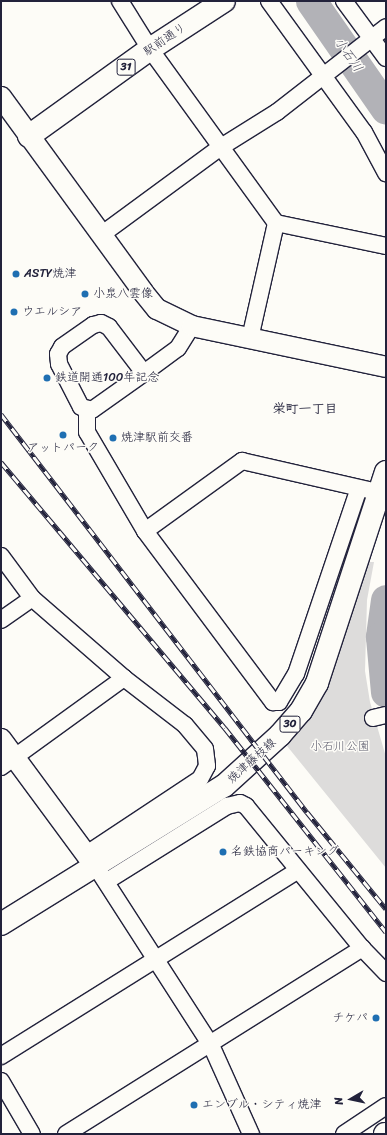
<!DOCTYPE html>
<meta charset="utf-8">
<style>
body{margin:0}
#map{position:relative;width:387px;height:1135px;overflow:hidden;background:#fdfcf7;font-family:Sriracha,"Klee One",sans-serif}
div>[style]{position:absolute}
.green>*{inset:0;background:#dddcdb}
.river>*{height:31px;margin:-15.5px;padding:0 15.5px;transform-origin:15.5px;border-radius:15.5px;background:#b2b2b7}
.roads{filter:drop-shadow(1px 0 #22223b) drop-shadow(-1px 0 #22223b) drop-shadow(0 1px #22223b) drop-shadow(0 -1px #22223b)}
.minor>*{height:16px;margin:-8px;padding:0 8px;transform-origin:8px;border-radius:8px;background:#fdfcf7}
.tertiary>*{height:20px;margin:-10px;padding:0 10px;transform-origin:10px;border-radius:10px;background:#fdfcf7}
.primary>*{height:22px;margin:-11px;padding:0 11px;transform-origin:11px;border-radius:11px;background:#fdfcf7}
.rail>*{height:4.5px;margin-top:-2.25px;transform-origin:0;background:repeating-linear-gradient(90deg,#fdfcf7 0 9px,#22223b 0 18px);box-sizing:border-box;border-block:1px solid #22223b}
.dots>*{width:11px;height:11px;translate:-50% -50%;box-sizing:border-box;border:2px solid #fdfcf7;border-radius:50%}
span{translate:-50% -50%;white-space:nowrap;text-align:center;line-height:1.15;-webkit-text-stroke:3px #fdfcf7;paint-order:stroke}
.shield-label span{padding:1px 3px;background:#fdfcf7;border:1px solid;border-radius:3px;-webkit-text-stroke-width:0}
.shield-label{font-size:11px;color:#22223b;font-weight:700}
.street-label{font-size:12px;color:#22223b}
.poi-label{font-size:12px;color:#22223b}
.left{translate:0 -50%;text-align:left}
.right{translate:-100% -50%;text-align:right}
.park-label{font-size:12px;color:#5a5a6b}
.water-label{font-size:13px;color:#545466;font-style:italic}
.neighbourhood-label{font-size:13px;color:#22223b;font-weight:700}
.frame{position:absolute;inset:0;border:2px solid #22223b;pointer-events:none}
.north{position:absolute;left:331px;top:1079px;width:40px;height:40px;-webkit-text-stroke:3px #fdfcf7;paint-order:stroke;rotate:261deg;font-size:11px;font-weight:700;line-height:16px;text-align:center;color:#22223b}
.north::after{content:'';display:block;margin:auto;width:14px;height:18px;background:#22223b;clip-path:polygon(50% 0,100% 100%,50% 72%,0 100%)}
</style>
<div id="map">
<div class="green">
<i style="clip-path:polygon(368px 562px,374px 562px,367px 600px,365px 671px,370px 702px,386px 757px,386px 868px,287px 746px,310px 718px,326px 687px)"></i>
</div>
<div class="river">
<i style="left:311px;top:1px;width:131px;rotate:55.2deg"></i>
<i style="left:386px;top:600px;width:37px;rotate:98deg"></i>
<i style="left:381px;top:637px;width:55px;rotate:84.8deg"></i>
</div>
<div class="roads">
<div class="minor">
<i style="left:120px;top:1px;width:57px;rotate:58deg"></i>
<i style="left:150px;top:49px;width:215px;rotate:54.1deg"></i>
<i style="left:276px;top:223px;width:118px;rotate:102.7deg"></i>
<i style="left:269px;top:1px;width:162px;rotate:54.1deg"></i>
<i style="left:364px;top:132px;width:47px;rotate:61.8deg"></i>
<i style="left:344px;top:1px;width:71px;rotate:53.6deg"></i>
<i style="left:276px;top:223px;width:112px;rotate:11.8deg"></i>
<i style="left:101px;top:235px;width:149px;rotate:-36.3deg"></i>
<i style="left:221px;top:147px;width:66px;rotate:-32deg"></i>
<i style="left:277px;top:112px;width:138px;rotate:-37.9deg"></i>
<i style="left:144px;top:373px;width:58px;rotate:-127.3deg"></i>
<i style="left:109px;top:327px;width:9px;rotate:-153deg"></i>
<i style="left:101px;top:323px;width:8px;rotate:166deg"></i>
<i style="left:93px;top:325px;width:38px;rotate:145deg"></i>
<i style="left:62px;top:347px;width:8px;rotate:120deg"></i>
<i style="left:58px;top:354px;width:10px;rotate:84deg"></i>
<i style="left:59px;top:364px;width:48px;rotate:62.9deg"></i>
<i style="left:81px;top:407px;width:11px;rotate:15deg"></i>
<i style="left:92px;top:410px;width:64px;rotate:-35.4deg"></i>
<i style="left:144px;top:373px;width:42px;rotate:-36.3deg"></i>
<i style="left:178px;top:348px;width:26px;rotate:-58deg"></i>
<i style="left:87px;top:410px;width:22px;rotate:90deg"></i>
<i style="left:87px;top:432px;width:115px;rotate:59.6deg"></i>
<i style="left:145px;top:531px;width:214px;rotate:53.2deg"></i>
<i style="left:273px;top:702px;width:6px"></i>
<i style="left:279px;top:702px;width:33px;rotate:-59deg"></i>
<i style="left:296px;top:674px;width:196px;rotate:-71.3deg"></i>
<i style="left:145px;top:531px;width:120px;rotate:-35.8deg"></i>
<i style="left:242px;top:461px;width:130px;rotate:12.9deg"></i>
<i style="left:1px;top:556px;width:52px;rotate:53.6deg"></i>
<i style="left:32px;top:598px;width:122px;rotate:41deg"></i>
<i style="left:124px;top:678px;width:77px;rotate:37.6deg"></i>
<i style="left:185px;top:725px;width:31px;rotate:50deg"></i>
<i style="left:205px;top:749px;width:17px;rotate:83deg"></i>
<i style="left:207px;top:766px;width:15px;rotate:118deg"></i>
<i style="left:200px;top:779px;width:138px;rotate:146.5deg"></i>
<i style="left:1px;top:620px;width:38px;rotate:-35deg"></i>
<i style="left:373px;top:718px;width:13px;rotate:-13deg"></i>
<i style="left:1px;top:767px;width:152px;rotate:-35.9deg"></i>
<i style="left:100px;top:873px;width:205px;rotate:57.2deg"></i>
<i style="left:211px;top:1045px;width:98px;rotate:65.8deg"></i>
<i style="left:107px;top:881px;width:142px;rotate:-32deg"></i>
<i style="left:227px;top:806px;width:13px;rotate:-13deg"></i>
<i style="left:240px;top:803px;width:7px;rotate:27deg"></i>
<i style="left:246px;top:806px;width:183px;rotate:50.8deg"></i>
<i style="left:362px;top:948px;width:35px;rotate:46deg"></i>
<i style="left:1px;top:1056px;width:349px;rotate:-32deg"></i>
<i style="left:1px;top:1081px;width:61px;rotate:59.7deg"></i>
<i style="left:66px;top:1134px;width:350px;rotate:-32.1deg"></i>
<i style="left:344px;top:1134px;width:50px;rotate:-33.7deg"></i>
</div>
<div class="tertiary">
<i style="left:1px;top:97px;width:241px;rotate:53.9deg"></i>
<i style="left:143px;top:292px;width:22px;rotate:51deg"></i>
<i style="left:157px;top:309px;width:39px;rotate:26deg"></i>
<i style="left:192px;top:326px;width:198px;rotate:11.9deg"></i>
<i style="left:1px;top:739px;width:160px;rotate:53.6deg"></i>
</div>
<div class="primary">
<i style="left:29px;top:136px;width:149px;rotate:-35.7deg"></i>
<i style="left:150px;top:49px;width:88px;rotate:-33deg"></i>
<i style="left:1px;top:924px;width:262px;rotate:-31.8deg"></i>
<i style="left:224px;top:786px;width:76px;rotate:-42.3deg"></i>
<i style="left:280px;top:735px;width:32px;rotate:-49deg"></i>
<i style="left:301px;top:711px;width:32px;rotate:-60deg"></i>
<i style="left:317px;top:683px;width:222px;rotate:-71.9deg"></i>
<i style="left:385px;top:1134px;width:1px"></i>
</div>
</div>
<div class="rail">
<i style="left:1px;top:414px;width:502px;rotate:52.45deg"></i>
<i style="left:307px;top:812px;width:125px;rotate:50.8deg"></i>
<i style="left:1px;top:462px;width:348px;rotate:49.9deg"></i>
<i style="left:225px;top:728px;width:260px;rotate:51.7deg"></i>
</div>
<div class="dots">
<i style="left:16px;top:274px;background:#1f6fb2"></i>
<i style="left:85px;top:294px;background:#1f6fb2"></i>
<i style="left:14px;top:312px;background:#1f6fb2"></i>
<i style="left:47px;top:378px;background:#1f6fb2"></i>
<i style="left:63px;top:435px;background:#1f6fb2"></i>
<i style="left:113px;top:438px;background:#1f6fb2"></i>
<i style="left:223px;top:852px;background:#1f6fb2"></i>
<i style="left:376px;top:1018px;background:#1f6fb2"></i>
<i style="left:194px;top:1105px;background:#1f6fb2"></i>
</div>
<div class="shield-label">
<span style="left:126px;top:67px">31</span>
<span style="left:290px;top:724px">30</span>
</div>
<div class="street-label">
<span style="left:165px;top:40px;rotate:-34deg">駅前通り</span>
<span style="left:252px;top:761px;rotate:-42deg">焼津藤枝線</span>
</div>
<div class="poi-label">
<span class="left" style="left:24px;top:274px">ASTY焼津</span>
<span class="left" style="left:93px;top:294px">小泉八雲像</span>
<span class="left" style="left:22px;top:312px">ウエルシア</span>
<span class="left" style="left:55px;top:378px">鉄道開通100年記念</span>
<span class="left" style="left:121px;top:438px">焼津駅前交番</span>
<span style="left:63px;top:448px">アットパーク</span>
<span class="left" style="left:231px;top:852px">名鉄協商パーキング</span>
<span class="right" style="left:368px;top:1018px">チケパ</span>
<span class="left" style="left:202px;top:1105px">エンブル・シティ焼津</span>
</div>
<div class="park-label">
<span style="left:340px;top:747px">小石川公園</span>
</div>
<div class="water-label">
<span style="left:348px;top:55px;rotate:55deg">小石川</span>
</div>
<div class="neighbourhood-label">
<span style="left:305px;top:409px">栄町一丁目</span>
</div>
<div class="frame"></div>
<div class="north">N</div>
</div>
